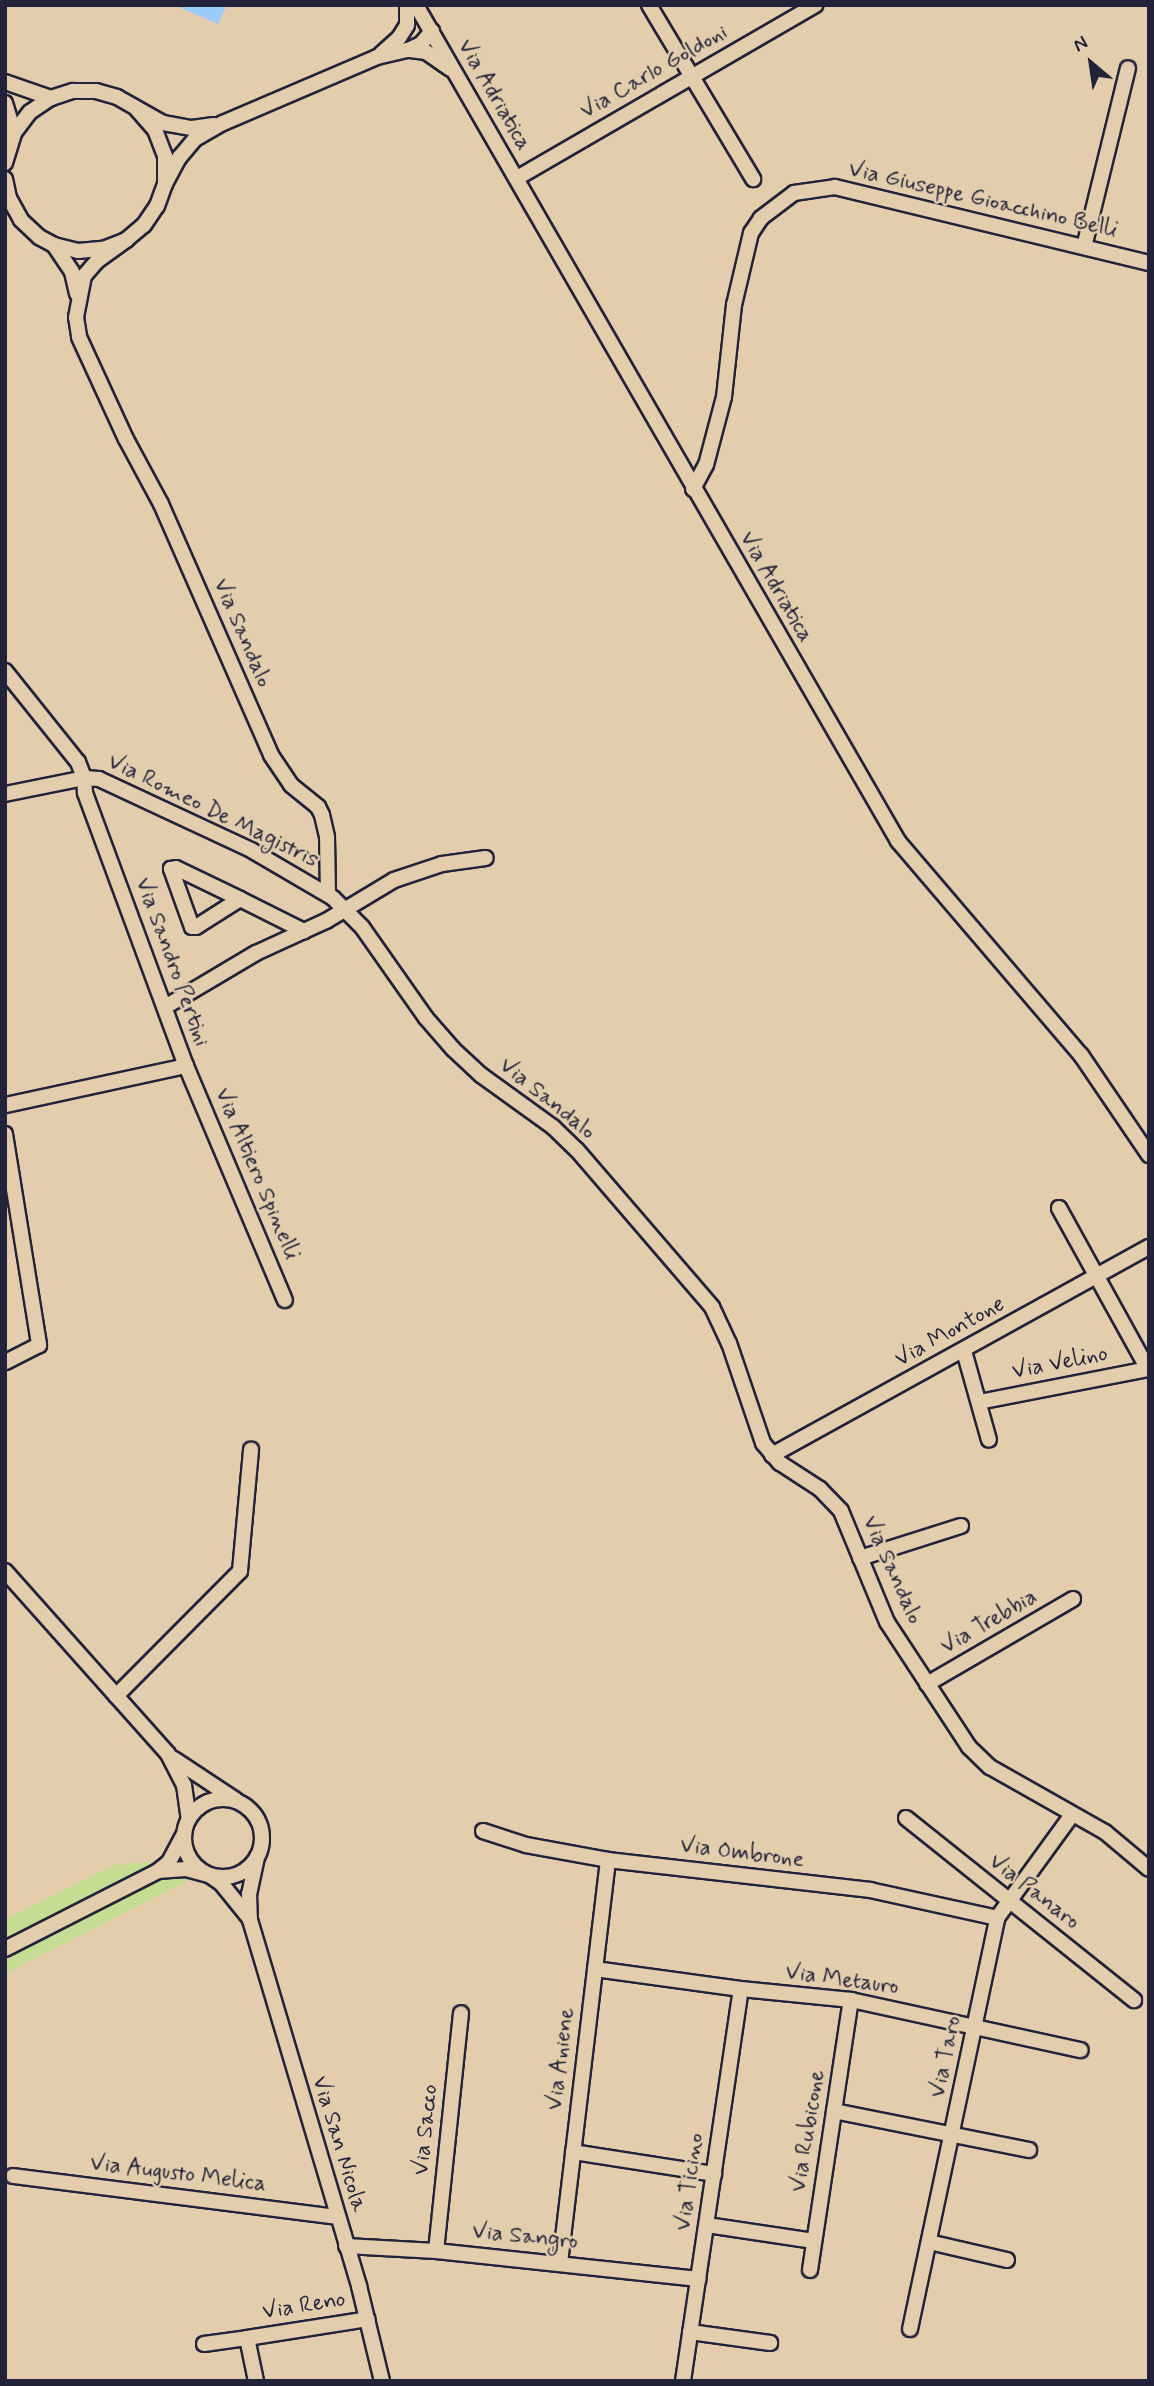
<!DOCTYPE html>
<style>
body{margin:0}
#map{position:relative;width:1154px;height:2386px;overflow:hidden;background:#e3cdad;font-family:Mynerve,sans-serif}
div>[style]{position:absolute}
.green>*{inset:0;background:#c6dc92}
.water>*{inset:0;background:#9accf7}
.roads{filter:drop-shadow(2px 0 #22223b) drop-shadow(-2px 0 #22223b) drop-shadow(0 2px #22223b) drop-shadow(0 -2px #22223b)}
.minor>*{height:14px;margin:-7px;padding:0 7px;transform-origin:7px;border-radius:7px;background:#e3cdad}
.minor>.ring{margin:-7px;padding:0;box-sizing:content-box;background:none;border:14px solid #e3cdad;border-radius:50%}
span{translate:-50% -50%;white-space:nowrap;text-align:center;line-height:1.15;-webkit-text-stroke:5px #e3cdad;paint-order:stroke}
.street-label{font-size:23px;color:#22223b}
.frame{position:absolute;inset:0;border:7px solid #22223b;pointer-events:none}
.north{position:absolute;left:1056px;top:28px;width:70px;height:70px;-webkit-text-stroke:5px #e3cdad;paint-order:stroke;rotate:331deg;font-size:19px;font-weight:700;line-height:28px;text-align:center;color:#22223b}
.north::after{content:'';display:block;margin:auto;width:24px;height:32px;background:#22223b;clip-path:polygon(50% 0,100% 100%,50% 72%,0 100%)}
</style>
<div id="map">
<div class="green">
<i style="clip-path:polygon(159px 1861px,5px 1939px,5px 1920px,114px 1865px)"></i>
<i style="clip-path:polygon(168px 1873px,195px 1877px,5px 1974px,5px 1954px)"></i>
</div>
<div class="water">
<i style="clip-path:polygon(174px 5px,227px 5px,218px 24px)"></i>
</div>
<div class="roads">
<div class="minor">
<i style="left:416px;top:5px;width:965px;rotate:60.03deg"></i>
<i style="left:898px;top:841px;width:282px;rotate:49.5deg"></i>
<i style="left:1081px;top:1055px;width:121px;rotate:55.8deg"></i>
<i style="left:649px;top:5px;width:203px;rotate:59.1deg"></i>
<i style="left:410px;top:50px;width:16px;rotate:7deg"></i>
<i style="left:426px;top:52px;width:29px;rotate:35deg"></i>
<i style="left:381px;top:54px;width:24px;rotate:-42deg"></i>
<i style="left:399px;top:38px;width:15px;rotate:-58deg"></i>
<i style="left:407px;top:25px;width:20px;rotate:-90deg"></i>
<i style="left:5px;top:82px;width:49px;rotate:19.2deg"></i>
<i style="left:5px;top:103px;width:31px;rotate:73deg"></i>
<i style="left:5px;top:163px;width:31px;rotate:-73deg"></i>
<i style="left:14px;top:133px;width:26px;rotate:-53deg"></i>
<i style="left:30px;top:112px;width:25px;rotate:-34deg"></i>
<i style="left:51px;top:98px;width:23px;rotate:-18deg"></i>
<i style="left:73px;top:91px;width:23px"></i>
<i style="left:96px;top:91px;width:22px;rotate:16deg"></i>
<i style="left:117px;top:97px;width:53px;rotate:29.5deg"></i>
<i style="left:163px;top:123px;width:29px;rotate:10deg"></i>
<i style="left:192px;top:128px;width:22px;rotate:-8deg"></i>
<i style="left:517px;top:178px;width:345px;rotate:-30.1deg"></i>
<i style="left:5px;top:179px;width:19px;rotate:78deg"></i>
<i style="left:9px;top:198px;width:25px;rotate:61deg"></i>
<i style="left:21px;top:220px;width:25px;rotate:43deg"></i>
<i style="left:39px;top:237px;width:17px;rotate:28deg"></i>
<i style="left:54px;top:245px;width:25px;rotate:14deg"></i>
<i style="left:78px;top:251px;width:25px;rotate:-5deg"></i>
<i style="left:103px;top:249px;width:25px;rotate:-21deg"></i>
<i style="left:126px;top:240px;width:23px;rotate:-40deg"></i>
<i style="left:144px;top:225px;width:23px;rotate:-56deg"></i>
<i style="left:157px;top:206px;width:23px;rotate:-70deg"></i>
<i style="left:165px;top:184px;width:28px;rotate:-90deg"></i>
<i style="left:165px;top:156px;width:28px;rotate:-111deg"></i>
<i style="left:155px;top:130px;width:28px;rotate:-131deg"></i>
<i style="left:165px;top:184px;width:30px;rotate:-62deg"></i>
<i style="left:179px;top:158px;width:25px;rotate:-50deg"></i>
<i style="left:195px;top:139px;width:32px;rotate:-30deg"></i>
<i style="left:223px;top:123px;width:168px;rotate:-23.2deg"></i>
<i style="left:377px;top:57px;width:32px;rotate:-13deg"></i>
<i style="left:408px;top:50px;width:14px;rotate:-25deg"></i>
<i style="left:421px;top:44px;width:17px;rotate:-50deg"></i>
<i style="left:126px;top:240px;width:36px;rotate:144deg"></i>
<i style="left:97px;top:261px;width:20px;rotate:131deg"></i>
<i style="left:84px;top:276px;width:42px;rotate:101deg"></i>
<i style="left:76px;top:317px;width:20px;rotate:81deg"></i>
<i style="left:79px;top:337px;width:112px;rotate:65.3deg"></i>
<i style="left:126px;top:439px;width:74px;rotate:61.7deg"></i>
<i style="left:161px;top:504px;width:274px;rotate:66.3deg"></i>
<i style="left:271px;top:755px;width:36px;rotate:56deg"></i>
<i style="left:291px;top:785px;width:35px;rotate:39deg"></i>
<i style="left:318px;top:807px;width:9px;rotate:63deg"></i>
<i style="left:322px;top:815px;width:23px;rotate:77deg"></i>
<i style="left:327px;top:837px;width:57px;rotate:89deg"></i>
<i style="left:54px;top:245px;width:32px;rotate:56deg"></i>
<i style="left:72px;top:272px;width:22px;rotate:77deg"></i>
<i style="left:1084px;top:247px;width:184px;rotate:-76.2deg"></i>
<i style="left:693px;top:489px;width:27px;rotate:-62deg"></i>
<i style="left:706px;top:465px;width:70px;rotate:-75.2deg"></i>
<i style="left:724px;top:397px;width:93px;rotate:-83.8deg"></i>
<i style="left:734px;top:305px;width:74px;rotate:-76.7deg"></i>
<i style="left:751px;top:233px;width:18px;rotate:-56deg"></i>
<i style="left:761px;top:218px;width:41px;rotate:-37.1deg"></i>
<i style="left:794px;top:193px;width:41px;rotate:-8.3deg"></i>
<i style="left:835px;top:187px;width:323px;rotate:13.6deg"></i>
<i style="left:5px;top:671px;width:117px;rotate:51.3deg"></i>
<i style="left:78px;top:762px;width:17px;rotate:69deg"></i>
<i style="left:84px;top:778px;width:15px;rotate:4deg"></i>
<i style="left:99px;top:779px;width:168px;rotate:25deg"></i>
<i style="left:251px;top:850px;width:95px;rotate:30.3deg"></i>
<i style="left:333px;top:898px;width:41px;rotate:45deg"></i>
<i style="left:362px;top:927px;width:111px;rotate:54.9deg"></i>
<i style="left:426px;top:1018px;width:41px;rotate:48.9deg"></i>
<i style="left:453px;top:1049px;width:38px;rotate:43deg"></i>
<i style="left:481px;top:1075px;width:89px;rotate:35.8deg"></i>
<i style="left:553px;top:1127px;width:33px;rotate:44deg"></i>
<i style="left:577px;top:1150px;width:207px;rotate:49.3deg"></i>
<i style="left:712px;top:1307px;width:40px;rotate:65deg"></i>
<i style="left:729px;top:1343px;width:106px;rotate:71.2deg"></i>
<i style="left:763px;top:1443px;width:26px;rotate:50deg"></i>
<i style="left:780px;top:1463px;width:48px;rotate:33deg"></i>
<i style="left:820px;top:1489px;width:30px;rotate:46deg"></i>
<i style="left:841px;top:1511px;width:120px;rotate:67.5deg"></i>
<i style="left:887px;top:1622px;width:149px;rotate:56.7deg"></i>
<i style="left:969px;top:1747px;width:29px;rotate:44deg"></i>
<i style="left:990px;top:1767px;width:132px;rotate:29.5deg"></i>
<i style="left:1105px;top:1832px;width:57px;rotate:40.1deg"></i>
<i style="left:5px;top:794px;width:81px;rotate:-11.4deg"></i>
<i style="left:84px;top:778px;width:15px;rotate:86deg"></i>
<i style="left:85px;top:793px;width:291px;rotate:69.7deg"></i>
<i style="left:186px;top:1066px;width:185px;rotate:167.8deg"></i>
<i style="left:240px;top:899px;width:52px;rotate:147.5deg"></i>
<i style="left:196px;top:927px;width:4px;rotate:180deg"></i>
<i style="left:192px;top:927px;width:62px;rotate:-109.9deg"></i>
<i style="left:171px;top:869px;width:5px;rotate:-11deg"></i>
<i style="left:176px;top:868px;width:71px;rotate:25.8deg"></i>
<i style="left:240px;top:899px;width:72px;rotate:26.6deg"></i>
<i style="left:165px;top:1007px;width:106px;rotate:-30.7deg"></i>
<i style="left:256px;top:953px;width:77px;rotate:-24.6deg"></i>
<i style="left:326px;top:921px;width:79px;rotate:-31.1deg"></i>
<i style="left:394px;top:880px;width:51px;rotate:-18.4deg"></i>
<i style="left:442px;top:864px;width:44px;rotate:-7.8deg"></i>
<i style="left:186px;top:1066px;width:254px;rotate:67.1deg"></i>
<i style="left:5px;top:1134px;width:214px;rotate:80.8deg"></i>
<i style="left:39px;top:1345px;width:38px;rotate:153deg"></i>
<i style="left:1059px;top:1208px;width:184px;rotate:61.1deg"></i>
<i style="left:964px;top:1351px;width:92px;rotate:74.3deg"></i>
<i style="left:979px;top:1402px;width:173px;rotate:-11deg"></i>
<i style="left:772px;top:1455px;width:431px;rotate:-28.9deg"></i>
<i style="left:860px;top:1558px;width:106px;rotate:-17.6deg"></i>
<i style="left:5px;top:1571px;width:245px;rotate:48.3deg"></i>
<i style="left:168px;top:1754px;width:35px;rotate:63deg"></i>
<i style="left:184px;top:1785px;width:34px;rotate:82deg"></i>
<i style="left:927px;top:1684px;width:169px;rotate:-30.2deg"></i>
<i style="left:116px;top:1696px;width:176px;rotate:-45.2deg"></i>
<i style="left:240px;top:1571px;width:122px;rotate:-84.8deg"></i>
<i style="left:174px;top:1759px;width:74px;rotate:33.5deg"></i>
<i class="ring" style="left:184px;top:1799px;width:64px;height:64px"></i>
<i style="left:906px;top:1818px;width:292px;rotate:38.6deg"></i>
<i style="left:483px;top:1831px;width:45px;rotate:18deg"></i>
<i style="left:526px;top:1845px;width:83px;rotate:10.4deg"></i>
<i style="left:608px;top:1860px;width:264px;rotate:6.5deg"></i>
<i style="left:870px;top:1890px;width:130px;rotate:12.4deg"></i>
<i style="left:257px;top:1857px;width:38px;rotate:102deg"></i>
<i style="left:249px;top:1894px;width:26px;rotate:88deg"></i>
<i style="left:250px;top:1920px;width:382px;rotate:73.4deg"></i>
<i style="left:359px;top:2286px;width:98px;rotate:76.4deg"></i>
<i style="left:158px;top:1871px;width:28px;rotate:-4deg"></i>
<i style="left:186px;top:1869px;width:24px;rotate:15deg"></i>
<i style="left:209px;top:1875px;width:14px;rotate:34deg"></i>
<i style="left:221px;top:1883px;width:46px;rotate:51.1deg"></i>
<i style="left:5px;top:1949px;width:172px;rotate:-27deg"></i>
<i style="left:158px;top:1871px;width:14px;rotate:-39deg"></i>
<i style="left:169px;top:1862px;width:30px;rotate:-62deg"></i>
<i style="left:595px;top:1969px;width:147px;rotate:7.8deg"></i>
<i style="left:741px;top:1989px;width:111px;rotate:5.7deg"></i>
<i style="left:851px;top:2000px;width:235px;rotate:12.3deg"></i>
<i style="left:834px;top:2111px;width:199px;rotate:11.3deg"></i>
<i style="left:573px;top:2152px;width:143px;rotate:8.9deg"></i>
<i style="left:13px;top:2176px;width:327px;rotate:7.2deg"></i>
<i style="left:707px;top:2225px;width:108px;rotate:8.5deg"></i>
<i style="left:929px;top:2242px;width:80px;rotate:13deg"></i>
<i style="left:346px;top:2246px;width:90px;rotate:3.2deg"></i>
<i style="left:436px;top:2251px;width:264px;rotate:6.1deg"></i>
<i style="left:436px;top:2251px;width:239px;rotate:-84deg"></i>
<i style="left:560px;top:2263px;width:406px;rotate:-83.2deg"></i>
<i style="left:810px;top:2270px;width:273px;rotate:-81.4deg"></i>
<i style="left:910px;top:2329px;width:420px;rotate:-78deg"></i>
<i style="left:997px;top:1918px;width:126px;rotate:-54deg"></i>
<i style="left:690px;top:2332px;width:81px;rotate:7.8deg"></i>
<i style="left:204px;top:2344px;width:43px;rotate:-7.9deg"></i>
<i style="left:256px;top:2381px;width:44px;rotate:-101.8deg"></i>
<i style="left:247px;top:2338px;width:122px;rotate:-8.9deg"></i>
<i style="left:683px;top:2381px;width:396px;rotate:-81.6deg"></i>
</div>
</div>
<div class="street-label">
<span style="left:654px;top:72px;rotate:-30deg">Via Carlo Goldoni</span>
<span style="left:494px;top:95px;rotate:60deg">Via Adriatica</span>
<span style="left:983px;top:200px;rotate:13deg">Via Giuseppe Gioacchino Belli</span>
<span style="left:776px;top:587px;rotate:60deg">Via Adriatica</span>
<span style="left:242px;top:633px;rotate:67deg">Via Sandalo</span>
<span style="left:213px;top:811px;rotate:26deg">Via Romeo De Magistris</span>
<span style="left:172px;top:962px;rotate:70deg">Via Sandro Pertini</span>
<span style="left:547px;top:1099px;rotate:39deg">Via Sandalo</span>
<span style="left:257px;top:1174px;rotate:67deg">Via Altiero Spinelli</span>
<span style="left:950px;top:1332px;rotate:-29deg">Via Montone</span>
<span style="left:1060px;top:1363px;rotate:-11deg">Via Velino</span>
<span style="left:892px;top:1570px;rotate:66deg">Via Sandalo</span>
<span style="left:989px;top:1622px;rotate:-30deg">Via Trebbia</span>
<span style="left:742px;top:1853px;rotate:7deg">Via Ombrone</span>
<span style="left:1034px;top:1892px;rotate:38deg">Via Panaro</span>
<span style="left:842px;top:1980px;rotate:8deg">Via Metauro</span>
<span style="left:946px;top:2057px;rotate:-78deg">Via Taro</span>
<span style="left:561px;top:2059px;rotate:-83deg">Via Aniene</span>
<span style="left:426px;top:2130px;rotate:-84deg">Via Sacco</span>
<span style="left:808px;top:2131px;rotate:-81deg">Via Rubicone</span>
<span style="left:339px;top:2144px;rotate:73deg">Via San Nicola</span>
<span style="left:178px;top:2174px;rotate:7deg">Via Augusto Melica</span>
<span style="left:690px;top:2182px;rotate:-82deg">Via Ticino</span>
<span style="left:525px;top:2237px;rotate:6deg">Via Sangro</span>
<span style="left:304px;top:2306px;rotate:-9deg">Via Reno</span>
</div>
<div class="frame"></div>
<div class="north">N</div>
</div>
